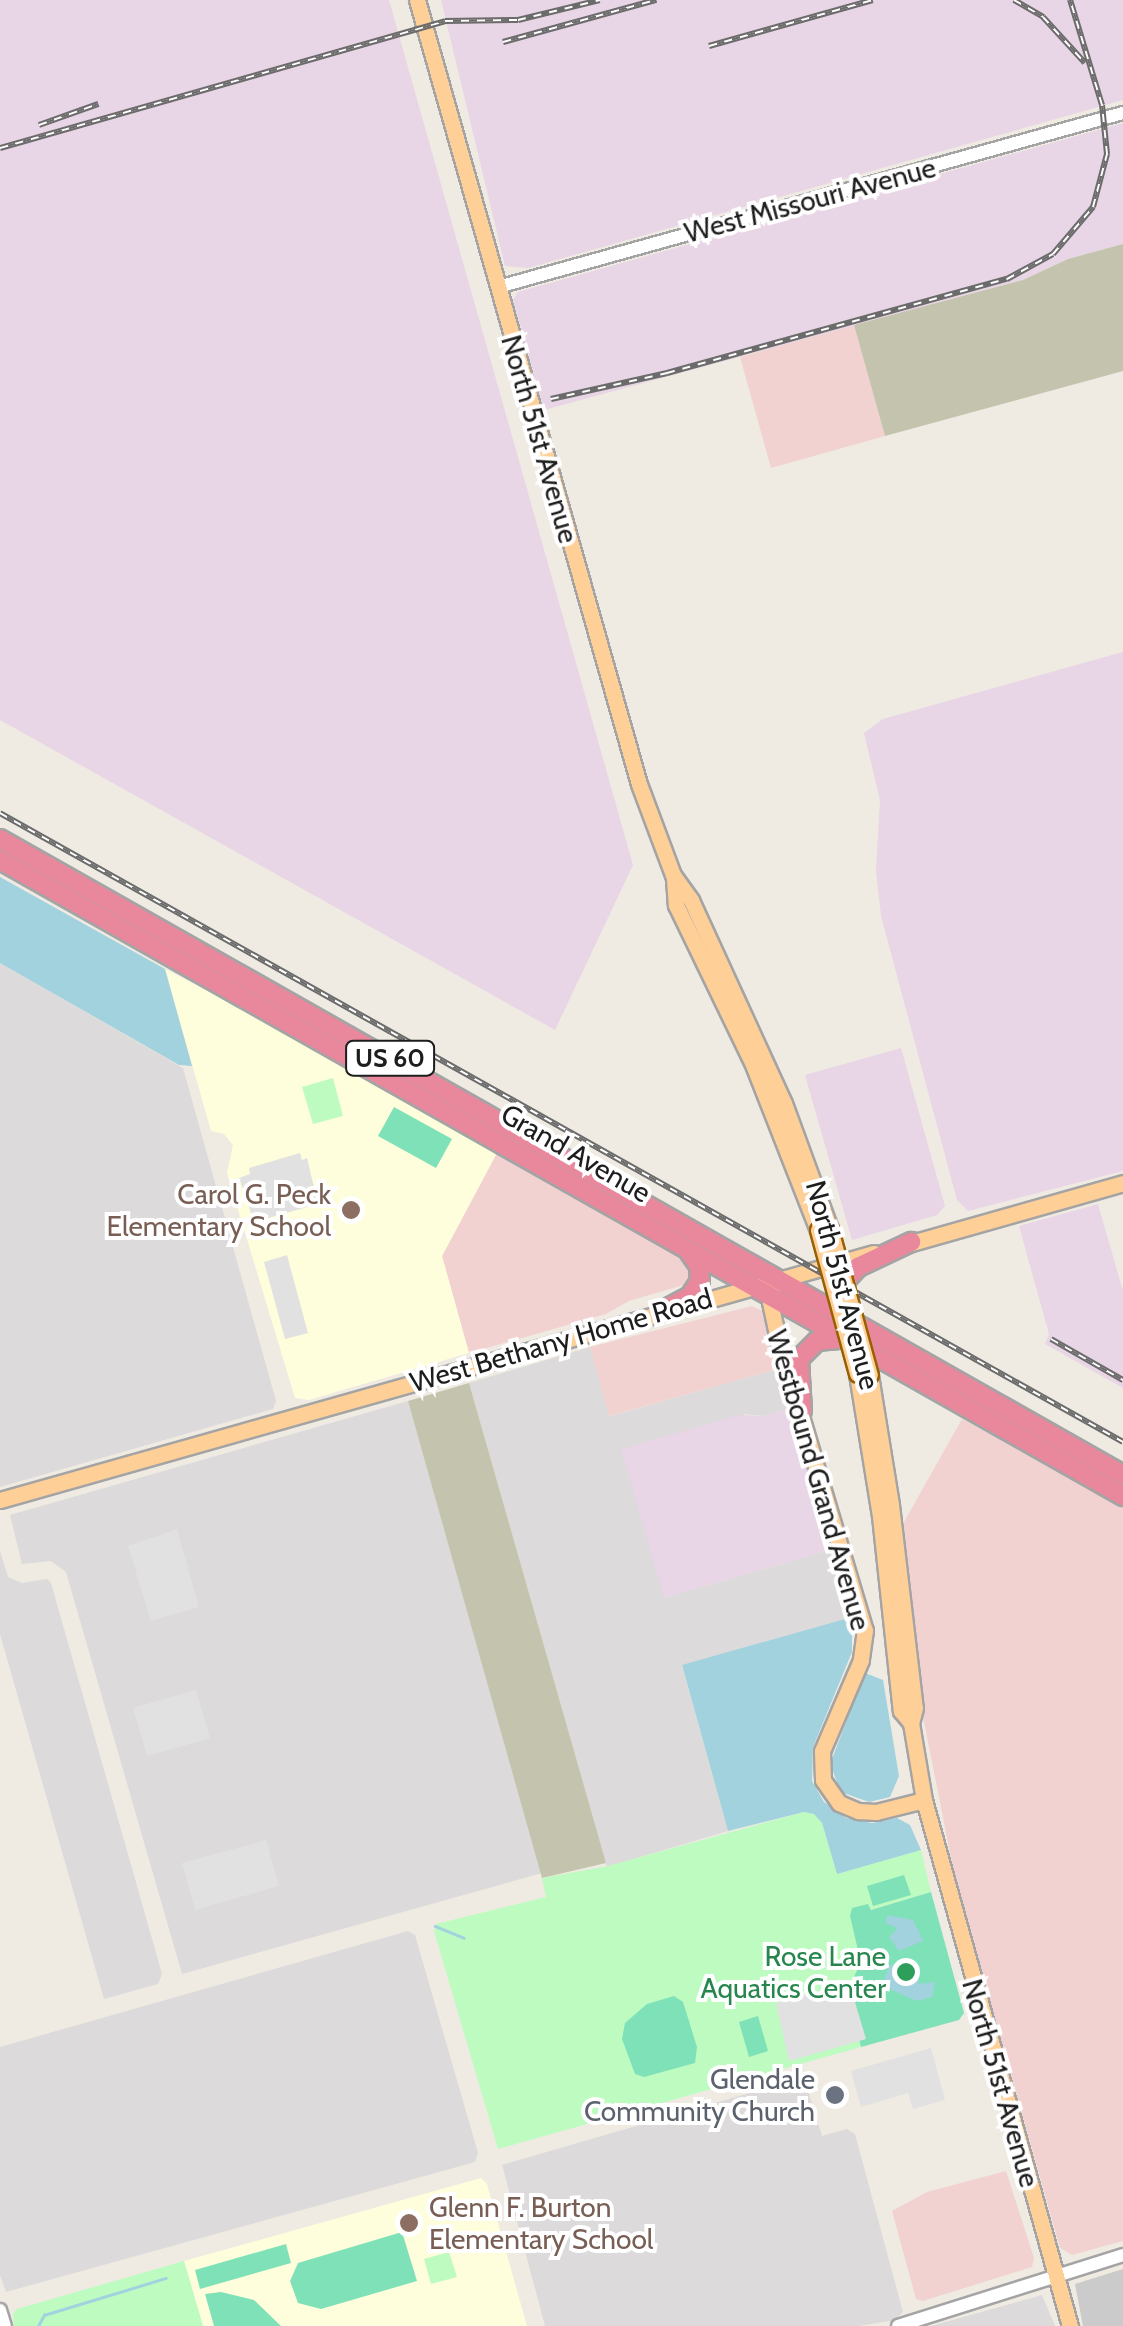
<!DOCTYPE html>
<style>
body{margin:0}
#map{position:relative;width:1123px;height:2326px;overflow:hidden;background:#efebe3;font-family:Cabin,sans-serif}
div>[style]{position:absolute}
.residential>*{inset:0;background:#dcdada}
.commercial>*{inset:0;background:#f1d2d1}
.industrial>*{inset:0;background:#e8d5e5}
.education>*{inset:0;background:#fffedc}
.religious>*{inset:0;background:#cbcbcb}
.construction>*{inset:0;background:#c4c3ae}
.park>*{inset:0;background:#befbc1}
.pitch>*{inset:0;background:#7ee1b7}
.parking>*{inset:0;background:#e1e1e1}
.water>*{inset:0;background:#a2d2de}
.stream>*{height:2.5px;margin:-1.25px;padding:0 1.25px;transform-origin:1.25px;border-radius:1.25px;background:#a2d2de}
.roads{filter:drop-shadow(2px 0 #a4a4a4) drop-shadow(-2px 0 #a4a4a4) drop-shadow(0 2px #a4a4a4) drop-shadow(0 -2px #a4a4a4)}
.minor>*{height:12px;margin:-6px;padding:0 6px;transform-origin:6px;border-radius:6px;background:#fff}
.major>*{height:15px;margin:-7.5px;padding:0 7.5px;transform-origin:7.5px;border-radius:7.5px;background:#ffcf98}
.highway>*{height:18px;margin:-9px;padding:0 9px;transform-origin:9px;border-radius:9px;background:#e9889d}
.rail>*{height:6px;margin-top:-3px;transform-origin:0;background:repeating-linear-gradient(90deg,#fff 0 8px,#6b6b6b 0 16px);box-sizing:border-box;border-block:2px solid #6b6b6b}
.bridges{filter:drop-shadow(2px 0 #976000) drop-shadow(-2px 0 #976000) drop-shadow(0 2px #976000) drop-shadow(0 -2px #976000)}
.major-bridge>*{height:15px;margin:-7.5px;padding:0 7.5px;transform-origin:7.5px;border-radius:7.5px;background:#ffcf98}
.dots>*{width:28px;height:28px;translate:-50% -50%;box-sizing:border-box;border:5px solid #fff;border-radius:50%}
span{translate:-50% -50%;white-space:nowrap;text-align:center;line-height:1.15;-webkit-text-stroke:8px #fff;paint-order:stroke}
.shield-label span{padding:2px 8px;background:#fff;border:2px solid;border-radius:8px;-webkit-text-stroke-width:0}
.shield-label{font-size:25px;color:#1d1d1d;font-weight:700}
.street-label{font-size:28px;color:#1d1d1d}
.education-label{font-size:28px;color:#785e54}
.right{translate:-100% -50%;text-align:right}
.left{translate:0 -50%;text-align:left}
.leisure-label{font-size:28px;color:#27864d}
.worship-label{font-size:28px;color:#5b616d}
</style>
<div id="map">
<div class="residential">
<i style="clip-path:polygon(0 963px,183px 1068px,276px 1401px,273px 1409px,0 1487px)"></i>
<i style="clip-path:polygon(590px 1347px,610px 1416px,781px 1368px,793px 1408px,764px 1416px,744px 1414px,664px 1598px,833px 1549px,852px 1617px,682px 1666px,728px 1831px,607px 1867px,469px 1383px)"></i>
<i style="clip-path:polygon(408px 1401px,542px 1873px,182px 1974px,66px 1572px,51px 1561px,22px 1564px,10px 1515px)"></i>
<i style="clip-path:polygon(0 1551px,8px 1577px,22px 1583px,47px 1579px,51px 1583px,162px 1974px,158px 1984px,104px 1999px,0 1634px)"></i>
<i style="clip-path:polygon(408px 1931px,415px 1935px,478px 2153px,475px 2162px,6px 2292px,0 2275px,0 2047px)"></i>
<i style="clip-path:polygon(804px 2077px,822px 2136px,847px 2129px,855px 2134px,903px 2312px,895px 2320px,859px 2326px,545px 2326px,502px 2165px)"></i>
<i style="clip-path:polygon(1042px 2295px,1055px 2326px,931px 2326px)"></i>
</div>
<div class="commercial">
<i style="clip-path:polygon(854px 325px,885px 436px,771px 468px,740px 357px)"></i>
<i style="clip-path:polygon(497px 1153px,691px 1261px,693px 1277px,684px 1285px,629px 1301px,606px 1314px,469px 1353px,442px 1256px)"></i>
<i style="clip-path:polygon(752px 1306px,765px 1312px,781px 1368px,609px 1416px,590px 1347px)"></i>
<i style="clip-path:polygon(962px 1419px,1123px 1504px,1123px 2241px,1072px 2255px,1060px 2248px,955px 1878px,921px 1707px,900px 1529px)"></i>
<i style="clip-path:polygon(1006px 2171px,1034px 2258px,1032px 2267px,923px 2301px,916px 2299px,892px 2211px,927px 2192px)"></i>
</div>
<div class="industrial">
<i style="clip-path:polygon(0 0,389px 0,633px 865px,555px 1030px,0 720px)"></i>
<i style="clip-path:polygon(441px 0,1123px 0,1123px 100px,528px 268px,505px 266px)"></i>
<i style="clip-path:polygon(1123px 123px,1123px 244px,1068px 259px,1023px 280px,544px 410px,513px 300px,518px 292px)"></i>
<i style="clip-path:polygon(1123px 652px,1123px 1171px,968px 1211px,957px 1200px,881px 916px,876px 870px,880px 800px,864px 733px,883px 719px)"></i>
<i style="clip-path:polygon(901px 1048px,945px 1206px,937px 1215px,852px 1240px,805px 1075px)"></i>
<i style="clip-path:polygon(1098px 1204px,1123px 1291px,1123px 1388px,1045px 1344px,1049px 1334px,1019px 1226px)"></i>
<i style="clip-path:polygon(793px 1408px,833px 1549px,664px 1598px,621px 1449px,739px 1415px,764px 1416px)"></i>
</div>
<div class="education">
<i style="clip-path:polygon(165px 969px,339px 1059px,497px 1153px,442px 1256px,469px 1353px,309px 1400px,295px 1398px,227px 1173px,233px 1145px,224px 1134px,211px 1131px)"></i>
<i style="clip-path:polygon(481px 2178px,487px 2184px,527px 2326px,203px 2326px,184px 2261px)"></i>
</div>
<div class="religious">
<i style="clip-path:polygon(1123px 2269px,1123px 2326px,1083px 2326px,1075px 2284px)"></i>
</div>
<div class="construction">
<i style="clip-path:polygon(1123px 244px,1123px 371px,885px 436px,854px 325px,1023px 280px,1068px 259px)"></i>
<i style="clip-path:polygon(469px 1383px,606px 1863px,542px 1878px,408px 1401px)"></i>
</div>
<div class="park">
<i style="clip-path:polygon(333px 1078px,343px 1116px,313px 1124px,302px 1087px)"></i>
<i style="clip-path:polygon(804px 1812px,815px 1814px,822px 1823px,837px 1874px,921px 1850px,931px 1892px,870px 1910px,860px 1969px,847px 1990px,861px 2047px,498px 2149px,434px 1931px,436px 1924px,546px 1897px,542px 1878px,608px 1866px)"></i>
<i style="clip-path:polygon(449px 2252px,457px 2277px,431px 2284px,424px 2259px)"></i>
<i style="clip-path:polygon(184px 2261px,203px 2326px,14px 2326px,13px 2313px,17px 2309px)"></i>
</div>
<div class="pitch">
<i style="clip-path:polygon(394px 1107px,452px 1139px,436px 1168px,378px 1136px)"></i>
<i style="clip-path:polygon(904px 1875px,911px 1895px,873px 1906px,867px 1886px)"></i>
<i style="clip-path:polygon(931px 1892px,964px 2013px,959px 2020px,861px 2047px,847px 1990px,861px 1963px,850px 1916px,852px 1908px,868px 1904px,871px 1910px)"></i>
<i style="clip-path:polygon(674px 1996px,683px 2002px,697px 2047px,695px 2063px,644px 2077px,635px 2074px,622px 2039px,625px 2023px,647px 2004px)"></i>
<i style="clip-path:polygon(758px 2016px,768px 2051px,749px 2057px,739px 2022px)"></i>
<i style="clip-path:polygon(402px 2232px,417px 2281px,321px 2309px,298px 2303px,290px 2281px,298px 2263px)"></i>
<i style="clip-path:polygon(286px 2244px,291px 2263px,200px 2289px,195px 2270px)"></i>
<i style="clip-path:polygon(221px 2292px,254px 2300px,281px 2326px,214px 2326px,205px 2294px)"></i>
</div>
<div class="parking">
<i style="clip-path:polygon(300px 1153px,302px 1160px,307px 1158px,318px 1204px,254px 1222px,239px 1178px,250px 1174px,249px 1168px)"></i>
<i style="clip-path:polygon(287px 1255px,308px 1333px,285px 1339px,264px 1262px)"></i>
<i style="clip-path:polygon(177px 1529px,199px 1607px,151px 1621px,128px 1546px)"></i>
<i style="clip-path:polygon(196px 1690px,210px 1738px,147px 1756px,133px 1708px)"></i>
<i style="clip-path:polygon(266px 1840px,279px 1886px,195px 1910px,182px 1863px)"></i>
<i style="clip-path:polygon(836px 1986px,852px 1992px,866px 2039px,789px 2061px,776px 2003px)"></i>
<i style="clip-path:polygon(931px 2048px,945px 2100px,913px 2109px,908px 2093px,861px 2107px,851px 2071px)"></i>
</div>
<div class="water">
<i style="clip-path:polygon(0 877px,165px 969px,192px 1066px,179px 1065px,0 963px)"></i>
<i style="clip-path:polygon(852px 1617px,852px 1652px,813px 1747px,812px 1781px,824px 1802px,846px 1818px,872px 1823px,897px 1818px,910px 1825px,921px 1850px,837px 1874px,822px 1823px,814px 1814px,804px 1812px,728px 1831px,682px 1665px)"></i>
<i style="clip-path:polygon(865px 1673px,883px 1680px,899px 1776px,890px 1797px,869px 1802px,841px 1792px,830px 1764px)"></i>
<i style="clip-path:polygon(887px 1915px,913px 1920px,923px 1941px,899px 1951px,889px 1937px,898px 1928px,886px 1924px)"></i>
<i style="clip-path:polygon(899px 1963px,918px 1969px,919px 1984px,935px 1982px,932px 1997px,916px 2001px,890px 1989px,884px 1980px,889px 1966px)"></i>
</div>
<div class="stream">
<i style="left:435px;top:1926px;width:31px;rotate:22deg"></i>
<i style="left:38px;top:2326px;width:13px;rotate:-61deg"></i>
<i style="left:44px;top:2315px;width:127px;rotate:-16.9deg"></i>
</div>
<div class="roads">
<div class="minor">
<i style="left:498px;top:287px;width:649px;rotate:-15.56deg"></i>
<i style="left:0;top:2310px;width:17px;rotate:73deg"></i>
<i style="left:898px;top:2326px;width:236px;rotate:-17.5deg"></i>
</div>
<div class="major">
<i style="left:417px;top:0;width:815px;rotate:74.19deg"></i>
<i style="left:639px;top:784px;width:97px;rotate:69.5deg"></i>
<i style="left:673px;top:875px;width:31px;rotate:54deg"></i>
<i style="left:691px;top:900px;width:223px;rotate:65.4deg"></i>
<i style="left:784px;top:1103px;width:134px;rotate:69.9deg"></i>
<i style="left:674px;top:879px;width:26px;rotate:86deg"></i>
<i style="left:676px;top:905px;width:174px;rotate:64.2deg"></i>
<i style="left:752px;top:1062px;width:180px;rotate:68.6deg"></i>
<i style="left:901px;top:1246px;width:231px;rotate:-15.8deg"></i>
<i style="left:772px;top:1289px;width:13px;rotate:99deg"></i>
<i style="left:770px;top:1302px;width:38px;rotate:78deg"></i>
<i style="left:778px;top:1339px;width:304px;rotate:73.4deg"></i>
<i style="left:865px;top:1630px;width:30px;rotate:98deg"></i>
<i style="left:861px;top:1660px;width:99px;rotate:113.2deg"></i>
<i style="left:822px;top:1751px;width:29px;rotate:88deg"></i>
<i style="left:823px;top:1780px;width:28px;rotate:55deg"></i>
<i style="left:839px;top:1803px;width:21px;rotate:23deg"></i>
<i style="left:858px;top:1811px;width:18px;rotate:3deg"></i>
<i style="left:876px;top:1812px;width:49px;rotate:-14deg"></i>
<i style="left:857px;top:1374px;width:144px;rotate:80.8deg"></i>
<i style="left:880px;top:1516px;width:196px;rotate:83.9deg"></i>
<i style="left:901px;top:1711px;width:16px;rotate:50deg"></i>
<i style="left:870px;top:1375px;width:132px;rotate:80.8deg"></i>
<i style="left:891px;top:1505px;width:204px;rotate:83.3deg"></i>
<i style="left:915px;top:1708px;width:16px;rotate:105deg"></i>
<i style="left:911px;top:1723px;width:78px;rotate:80.4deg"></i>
<i style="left:924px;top:1800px;width:546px;rotate:74.49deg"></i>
<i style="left:0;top:1500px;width:908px;rotate:-15.78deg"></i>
</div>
<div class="highway">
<i style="left:0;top:839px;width:1291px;rotate:29.52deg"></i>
<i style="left:0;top:860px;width:1291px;rotate:29.52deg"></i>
<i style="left:846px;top:1292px;width:12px;rotate:-90deg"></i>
<i style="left:846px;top:1280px;width:18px;rotate:-47deg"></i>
<i style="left:858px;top:1267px;width:59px;rotate:-25.3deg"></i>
<i style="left:664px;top:1310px;width:30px;rotate:-28deg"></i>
<i style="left:690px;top:1296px;width:18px;rotate:-56deg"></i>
<i style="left:700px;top:1281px;width:15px;rotate:-94deg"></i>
<i style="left:699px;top:1266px;width:16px;rotate:-125deg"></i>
<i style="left:802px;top:1411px;width:52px;rotate:-93.3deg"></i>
<i style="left:799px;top:1359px;width:25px;rotate:-45deg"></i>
<i style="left:817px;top:1341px;width:25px;rotate:-5deg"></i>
</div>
</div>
<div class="rail">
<i style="left:1014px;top:0;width:34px;rotate:30deg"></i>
<i style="left:1043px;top:17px;width:62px;rotate:47.6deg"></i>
<i style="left:503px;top:42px;width:159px;rotate:-15.4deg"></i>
<i style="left:709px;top:46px;width:170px;rotate:-15.7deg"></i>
<i style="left:39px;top:125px;width:63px;rotate:-19.6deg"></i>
<i style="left:0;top:148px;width:463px;rotate:-15.9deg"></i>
<i style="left:445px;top:21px;width:73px;rotate:-0.8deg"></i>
<i style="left:518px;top:20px;width:84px;rotate:-13.7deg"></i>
<i style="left:551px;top:399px;width:119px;rotate:-12.6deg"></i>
<i style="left:667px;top:373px;width:353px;rotate:-15.5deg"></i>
<i style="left:1007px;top:279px;width:52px;rotate:-28.5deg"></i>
<i style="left:1053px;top:254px;width:62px;rotate:-49.6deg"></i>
<i style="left:1093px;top:207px;width:55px;rotate:-75.2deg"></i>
<i style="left:1107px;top:154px;width:49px;rotate:-95.8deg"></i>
<i style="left:1102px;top:105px;width:110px;rotate:-106.9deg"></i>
<i style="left:0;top:813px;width:1287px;rotate:29.25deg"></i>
<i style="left:1051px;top:1339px;width:83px;rotate:29.7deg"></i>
</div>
<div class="bridges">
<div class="major-bridge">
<i style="left:830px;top:1229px;width:151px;rotate:74.7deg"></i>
<i style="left:818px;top:1230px;width:149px;rotate:74.8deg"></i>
</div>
</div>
<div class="dots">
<i style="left:351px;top:1210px;background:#8d6e63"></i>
<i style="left:906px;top:1972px;background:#2e9e5b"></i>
<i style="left:835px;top:2095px;background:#6b7280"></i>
<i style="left:409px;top:2223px;background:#8d6e63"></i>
</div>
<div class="shield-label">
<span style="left:390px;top:1058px">US 60</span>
</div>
<div class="street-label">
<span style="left:810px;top:200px;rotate:-15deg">West Missouri Avenue</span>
<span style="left:540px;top:439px;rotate:74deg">North 51st Avenue</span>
<span style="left:576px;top:1153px;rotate:30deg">Grand Avenue</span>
<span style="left:843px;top:1285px;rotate:75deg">North 51st Avenue</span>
<span style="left:561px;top:1340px;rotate:-16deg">West Bethany Home Road</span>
<span style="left:819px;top:1480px;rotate:74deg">Westbound Grand Avenue</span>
<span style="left:1001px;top:2083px;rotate:74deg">North 51st Avenue</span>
</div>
<div class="education-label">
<span class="right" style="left:331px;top:1210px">Carol G. Peck<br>Elementary School</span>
<span class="left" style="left:429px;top:2223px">Glenn F. Burton<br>Elementary School</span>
</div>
<div class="leisure-label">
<span class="right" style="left:886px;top:1972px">Rose Lane<br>Aquatics Center</span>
</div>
<div class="worship-label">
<span class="right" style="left:815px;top:2095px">Glendale<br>Community Church</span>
</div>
</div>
